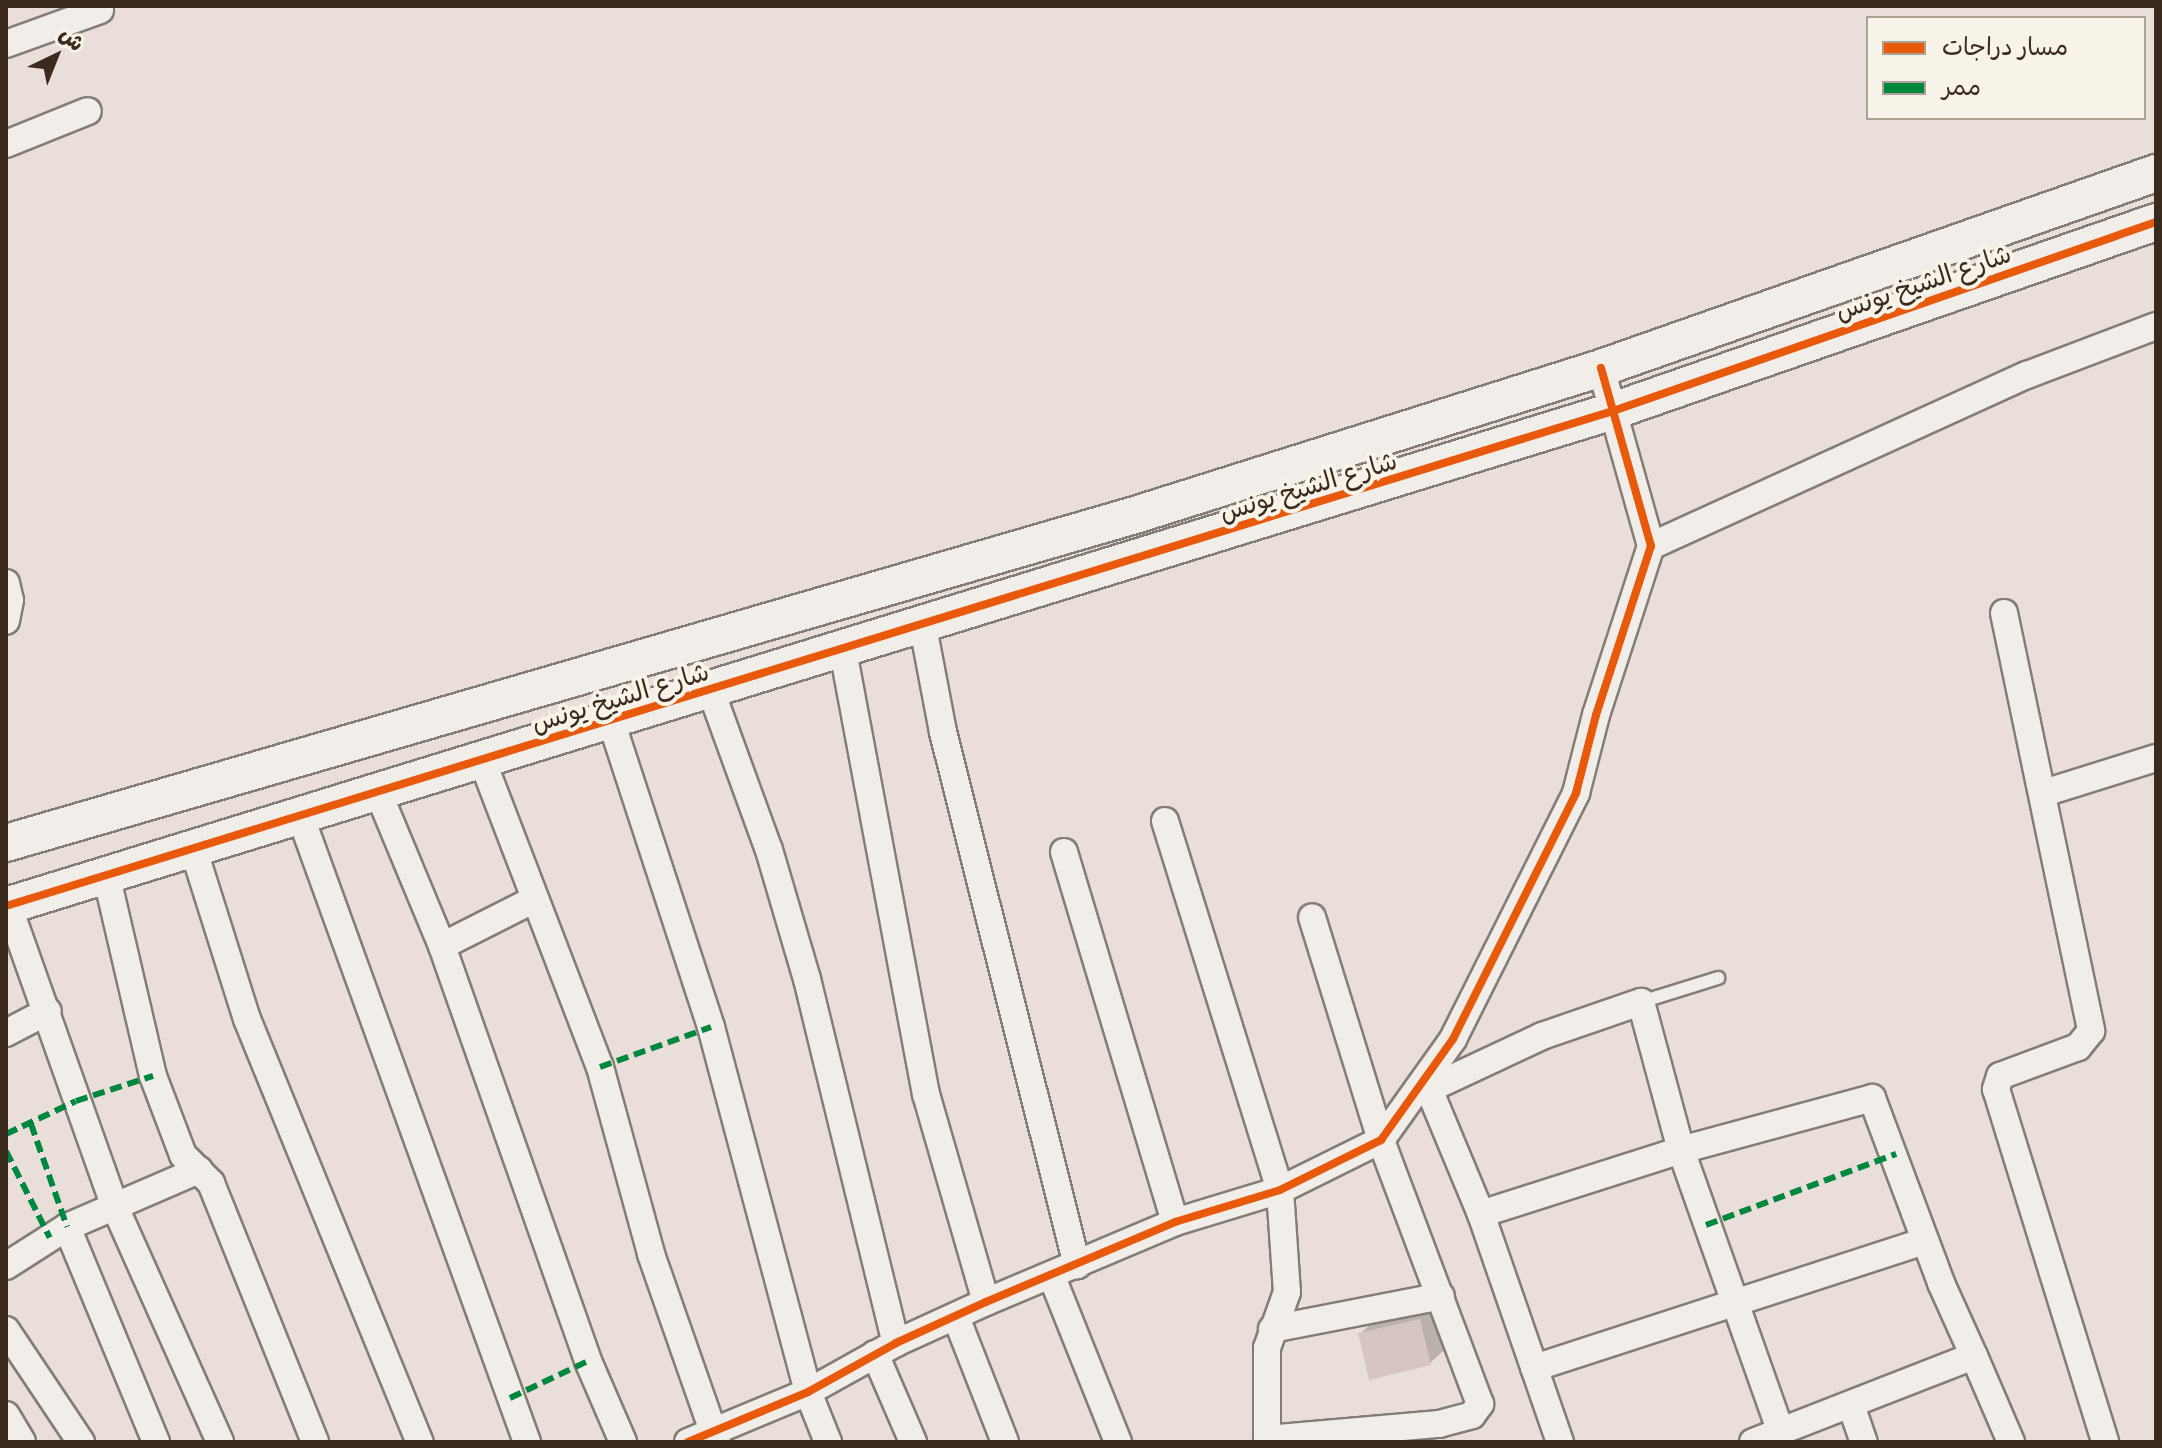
<!DOCTYPE html>
<meta charset="utf-8">
<style>
body{margin:0}
#map{position:relative;width:2162px;height:1448px;overflow:hidden;background:#e9ded9;font-family:"Patrick Hand","Playpen Sans Arabic",sans-serif}
div>[style]{position:absolute}
.shadow>*{inset:0;background:#0003}
.building>*{inset:0;background:#d5c6c2}
.roads{filter:drop-shadow(2px 0 #847c77) drop-shadow(-2px 0 #847c77) drop-shadow(0 2px #847c77) drop-shadow(0 -2px #847c77)}
.lane>*{height:12px;margin:-6px;padding:0 6px;transform-origin:6px;border-radius:6px;background:#f1eeea}
.street>*{height:26px;margin:-13px;padding:0 13px;transform-origin:13px;border-radius:13px;background:#f1eeea}
.secondary>*{height:36px;margin:-18px;padding:0 18px;transform-origin:18px;border-radius:18px;background:#f1eeea}
.quiet>*{height:6px;margin-top:-3px;transform-origin:0;background:repeating-linear-gradient(90deg,#00873e 0 12px,transparent 0 18px)}
.cycleway>*{height:8px;margin:-4px;padding:0 4px;transform-origin:4px;border-radius:4px;background:#e8590c}
span{translate:-50% -50%;white-space:nowrap;text-align:center;line-height:1.15;-webkit-text-stroke:8px #f7f3e8;paint-order:stroke}
.street-label{font-size:26px;color:#3b2a1e}
.frame{position:absolute;inset:0;border:8px solid #3b2a1e;pointer-events:none}
.legend{position:absolute;left:1866px;top:16px;width:280px;height:104px;box-sizing:border-box;background:#f7f3e8;border:2px solid #aca397;margin:0;padding:10px 14px;list-style:none;font-size:24px;color:#3b2a1e}
.legend li{display:flex;align-items:center;gap:16px;height:40px}
.legend b{width:40px;border:2px solid #aca397}
.north{position:absolute;left:16px;top:16px;width:80px;height:80px;-webkit-text-stroke:6px #f7f3e8;paint-order:stroke;rotate:43deg;font-size:22px;font-weight:700;line-height:32px;text-align:center;color:#3b2a1e}
.north::after{content:'';display:block;margin:auto;width:28px;height:36px;background:#3b2a1e;clip-path:polygon(50% 0,100% 100%,50% 72%,0 100%)}
</style>
<div id="map">
<div class="shadow">
<i style="clip-path:polygon(1433px 1306px,1444px 1350px,1430px 1363px,1360px 1334px,1374px 1321px)"></i>
</div>
<div class="building">
<i style="clip-path:polygon(1420px 1319px,1431px 1365px,1369px 1380px,1358px 1333px)"></i>
</div>
<div class="roads">
<div class="lane">
<i style="left:1641px;top:1002px;width:81px;rotate:-17.3deg"></i>
</div>
<div class="street">
<i style="left:6px;top:44px;width:100px;rotate:-19.9deg"></i>
<i style="left:6px;top:144px;width:88px;rotate:-21.9deg"></i>
<i style="left:1651px;top:546px;width:413px;rotate:-24.5deg"></i>
<i style="left:2027px;top:375px;width:138px;rotate:-20.8deg"></i>
<i style="left:6px;top:583px;width:17px;rotate:77deg"></i>
<i style="left:10px;top:600px;width:21px;rotate:101deg"></i>
<i style="left:2004px;top:613px;width:427px;rotate:78.2deg"></i>
<i style="left:2091px;top:1031px;width:21px;rotate:129deg"></i>
<i style="left:2078px;top:1047px;width:83px;rotate:159.6deg"></i>
<i style="left:2000px;top:1076px;width:14px;rotate:107deg"></i>
<i style="left:1996px;top:1089px;width:369px;rotate:72.8deg"></i>
<i style="left:923px;top:627px;width:107px;rotate:79.2deg"></i>
<i style="left:943px;top:732px;width:550px;rotate:75.89deg"></i>
<i style="left:843px;top:651px;width:451px;rotate:79.4deg"></i>
<i style="left:926px;top:1094px;width:216px;rotate:73.9deg"></i>
<i style="left:711px;top:691px;width:169px;rotate:70deg"></i>
<i style="left:769px;top:850px;width:134px;rotate:73.6deg"></i>
<i style="left:807px;top:979px;width:375px;rotate:76.3deg"></i>
<i style="left:611px;top:721px;width:322px;rotate:71.9deg"></i>
<i style="left:711px;top:1027px;width:378px;rotate:75.1deg"></i>
<i style="left:808px;top:1392px;width:54px;rotate:68.2deg"></i>
<i style="left:482px;top:760px;width:329px;rotate:69deg"></i>
<i style="left:600px;top:1067px;width:194px;rotate:74.7deg"></i>
<i style="left:651px;top:1254px;width:199px;rotate:70.7deg"></i>
<i style="left:378px;top:792px;width:167px;rotate:67.4deg"></i>
<i style="left:442px;top:946px;width:440px;rotate:70.6deg"></i>
<i style="left:588px;top:1361px;width:88px;rotate:66.6deg"></i>
<i style="left:2044px;top:793px;width:117px;rotate:-17.4deg"></i>
<i style="left:300px;top:815px;width:667px;rotate:70.1deg"></i>
<i style="left:1165px;top:821px;width:387px;rotate:72.7deg"></i>
<i style="left:1280px;top:1190px;width:102px;rotate:86.1deg"></i>
<i style="left:1287px;top:1292px;width:59px;rotate:109.7deg"></i>
<i style="left:1267px;top:1348px;width:94px;rotate:90deg"></i>
<i style="left:193px;top:848px;width:179px;rotate:72.5deg"></i>
<i style="left:247px;top:1019px;width:457px;rotate:67.8deg"></i>
<i style="left:1064px;top:852px;width:386px;rotate:73.3deg"></i>
<i style="left:106px;top:874px;width:207px;rotate:76.9deg"></i>
<i style="left:153px;top:1076px;width:85px;rotate:69.2deg"></i>
<i style="left:183px;top:1155px;width:40px;rotate:45deg"></i>
<i style="left:211px;top:1183px;width:279px;rotate:68.1deg"></i>
<i style="left:8px;top:905px;width:320px;rotate:70.5deg"></i>
<i style="left:115px;top:1207px;width:257px;rotate:65.9deg"></i>
<i style="left:442px;top:946px;width:102px;rotate:-26.8deg"></i>
<i style="left:6px;top:1033px;width:47px;rotate:-27.6deg"></i>
<i style="left:1426px;top:1082px;width:143px;rotate:67.4deg"></i>
<i style="left:1481px;top:1214px;width:241px;rotate:70.9deg"></i>
<i style="left:1429px;top:1089px;width:125px;rotate:-25.1deg"></i>
<i style="left:1542px;top:1036px;width:105px;rotate:-19deg"></i>
<i style="left:1641px;top:1002px;width:153px;rotate:74.9deg"></i>
<i style="left:1681px;top:1150px;width:299px;rotate:70.5deg"></i>
<i style="left:1481px;top:1214px;width:210px;rotate:-17.7deg"></i>
<i style="left:1681px;top:1150px;width:198px;rotate:-15.2deg"></i>
<i style="left:1872px;top:1098px;width:197px;rotate:69.5deg"></i>
<i style="left:1941px;top:1283px;width:80px;rotate:65.7deg"></i>
<i style="left:67px;top:1227px;width:233px;rotate:67.5deg"></i>
<i style="left:6px;top:1266px;width:72px;rotate:-32.6deg"></i>
<i style="left:67px;top:1227px;width:144px;rotate:-23.4deg"></i>
<i style="left:1052px;top:1277px;width:178px;rotate:68.2deg"></i>
<i style="left:956px;top:1317px;width:134px;rotate:68.6deg"></i>
<i style="left:1272px;top:1329px;width:172px;rotate:-11deg"></i>
<i style="left:6px;top:1330px;width:135px;rotate:56.2deg"></i>
<i style="left:875px;top:1354px;width:96px;rotate:66.6deg"></i>
<i style="left:1534px;top:1368px;width:411px;rotate:-18deg"></i>
<i style="left:1851px;top:1405px;width:39px;rotate:71deg"></i>
<i style="left:6px;top:1415px;width:31px;rotate:59deg"></i>
<i style="left:1267px;top:1439px;width:173px;rotate:-5deg"></i>
<i style="left:1439px;top:1424px;width:34px;rotate:-15deg"></i>
<i style="left:1472px;top:1415px;width:14px;rotate:-54deg"></i>
<i style="left:1480px;top:1404px;width:282px;rotate:-110.6deg"></i>
<i style="left:1381px;top:1140px;width:233px;rotate:-107.2deg"></i>
<i style="left:688px;top:1442px;width:130px;rotate:-22.6deg"></i>
<i style="left:808px;top:1392px;width:101px;rotate:-29.1deg"></i>
<i style="left:896px;top:1343px;width:99px;rotate:-24.5deg"></i>
<i style="left:986px;top:1302px;width:205px;rotate:-22.9deg"></i>
<i style="left:1175px;top:1222px;width:110px;rotate:-16.9deg"></i>
<i style="left:1280px;top:1190px;width:113px;rotate:-26.3deg"></i>
<i style="left:1381px;top:1140px;width:124px;rotate:-54.5deg"></i>
<i style="left:1453px;top:1039px;width:275px;rotate:-63.4deg"></i>
<i style="left:1576px;top:793px;width:81px;rotate:-75.6deg"></i>
<i style="left:1596px;top:715px;width:178px;rotate:-72deg"></i>
<i style="left:1651px;top:546px;width:185px;rotate:-105.7deg"></i>
<i style="left:1753px;top:1442px;width:237px;rotate:-21.3deg"></i>
<i style="left:1974px;top:1356px;width:94px;rotate:66.7deg"></i>
</div>
<div class="secondary">
<i style="left:6px;top:843px;width:1176px;rotate:-16.2deg"></i>
<i style="left:1135px;top:515px;width:489px;rotate:-17.5deg"></i>
<i style="left:1601px;top:368px;width:588px;rotate:-19.36deg"></i>
<i style="left:6px;top:906px;width:1682px;rotate:-17.12deg"></i>
<i style="left:1613px;top:411px;width:575px;rotate:-19.19deg"></i>
</div>
</div>
<div class="quiet">
<i style="left:600px;top:1067px;width:118px;rotate:-19.8deg"></i>
<i style="left:31px;top:1124px;width:109px;rotate:70.7deg"></i>
<i style="left:6px;top:1134px;width:77px;rotate:-25.2deg"></i>
<i style="left:76px;top:1101px;width:81px;rotate:-18deg"></i>
<i style="left:6px;top:1151px;width:97px;rotate:63.2deg"></i>
<i style="left:1706px;top:1225px;width:203px;rotate:-20.5deg"></i>
<i style="left:510px;top:1398px;width:86px;rotate:-25.4deg"></i>
</div>
<div class="cycleway">
<i style="left:6px;top:906px;width:1682px;rotate:-17.12deg"></i>
<i style="left:1613px;top:411px;width:575px;rotate:-19.19deg"></i>
<i style="left:688px;top:1442px;width:130px;rotate:-22.6deg"></i>
<i style="left:808px;top:1392px;width:101px;rotate:-29.1deg"></i>
<i style="left:896px;top:1343px;width:99px;rotate:-24.5deg"></i>
<i style="left:986px;top:1302px;width:205px;rotate:-22.9deg"></i>
<i style="left:1175px;top:1222px;width:110px;rotate:-16.9deg"></i>
<i style="left:1280px;top:1190px;width:113px;rotate:-26.3deg"></i>
<i style="left:1381px;top:1140px;width:124px;rotate:-54.5deg"></i>
<i style="left:1453px;top:1039px;width:275px;rotate:-63.4deg"></i>
<i style="left:1576px;top:793px;width:81px;rotate:-75.6deg"></i>
<i style="left:1596px;top:715px;width:178px;rotate:-72deg"></i>
<i style="left:1651px;top:546px;width:185px;rotate:-105.7deg"></i>
</div>
<div class="street-label">
<span style="left:1923px;top:282px;rotate:-19deg">شارع الشيخ يونس</span>
<span style="left:1308px;top:486px;rotate:-17deg">شارع الشيخ يونس</span>
<span style="left:620px;top:697px;rotate:-17deg">شارع الشيخ يونس</span>
</div>
<div class="frame"></div>
<ul class="legend">
<li><b style="height:10px;background:#e8590c"></b>مسار دراجات</li>
<li><b style="height:10px;background:#00873e"></b>ممر</li>
</ul>
<div class="north">ش</div>
</div>
